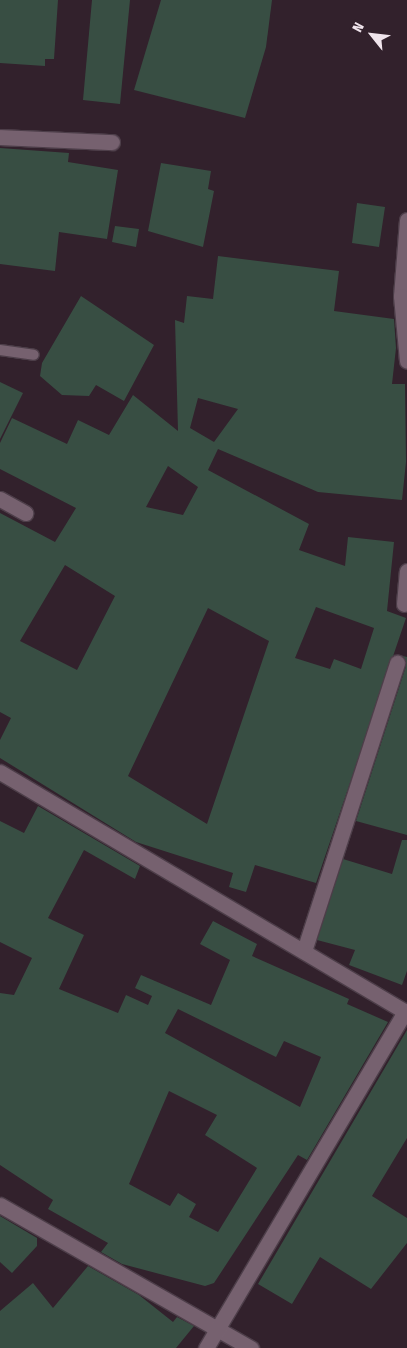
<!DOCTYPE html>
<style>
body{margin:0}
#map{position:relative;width:407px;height:1348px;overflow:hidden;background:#32212c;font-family:"Fira Sans Condensed",sans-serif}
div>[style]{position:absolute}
.building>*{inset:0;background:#384e43}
.roads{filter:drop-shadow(1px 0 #4d3e49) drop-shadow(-1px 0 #4d3e49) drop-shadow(0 1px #4d3e49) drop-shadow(0 -1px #4d3e49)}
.lane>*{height:10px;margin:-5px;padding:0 5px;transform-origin:5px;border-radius:5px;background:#76616f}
.street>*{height:15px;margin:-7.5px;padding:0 7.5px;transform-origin:7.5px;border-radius:7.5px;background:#76616f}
span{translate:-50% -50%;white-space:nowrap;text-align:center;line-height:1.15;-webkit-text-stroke:5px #32212c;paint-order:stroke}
.north{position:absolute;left:347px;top:10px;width:50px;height:50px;-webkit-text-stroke:4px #32212c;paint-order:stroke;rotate:299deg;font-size:14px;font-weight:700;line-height:20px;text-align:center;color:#f0e4ec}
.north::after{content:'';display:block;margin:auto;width:18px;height:22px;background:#f0e4ec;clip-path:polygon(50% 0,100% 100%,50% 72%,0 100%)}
</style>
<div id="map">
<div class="building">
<i style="clip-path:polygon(0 0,58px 0,54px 59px,45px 59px,45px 66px,0 63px)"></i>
<i style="clip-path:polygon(92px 0,130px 0,120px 104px,83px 100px)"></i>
<i style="clip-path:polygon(161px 0,272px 0,266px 47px,245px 118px,134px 90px)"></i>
<i style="clip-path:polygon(0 148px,69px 153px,68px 162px,118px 170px,107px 239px,59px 232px,55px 271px,0 264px)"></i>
<i style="clip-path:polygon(161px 163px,211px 171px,208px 189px,214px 191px,203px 247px,148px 231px)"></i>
<i style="clip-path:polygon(357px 203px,385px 207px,379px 247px,352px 243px)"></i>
<i style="clip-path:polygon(115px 226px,139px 229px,136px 247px,112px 242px)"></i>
<i style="clip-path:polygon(evenodd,218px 256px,339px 271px,334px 311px,394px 319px,396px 348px,392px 384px,405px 384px,406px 462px,402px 500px,318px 492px,218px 449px,208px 470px,309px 524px,299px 550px,345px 566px,348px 537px,394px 542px,387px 611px,406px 618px,316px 883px,255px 865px,246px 892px,229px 887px,233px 873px,136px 842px,0 758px,0 740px,11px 718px,0 712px,0 513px,55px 542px,76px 508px,0 469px,0 443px,12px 418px,67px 444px,78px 420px,109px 435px,133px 395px,178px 431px,175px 320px,184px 323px,187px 296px,213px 299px,218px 256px,198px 398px,238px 409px,214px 442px,190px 428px,198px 398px,218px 256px,168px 466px,198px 487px,183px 515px,146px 507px,168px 466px,218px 256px,65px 565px,115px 596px,77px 670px,20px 641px,65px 565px,218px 256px,316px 607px,374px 628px,361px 669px,334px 659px,330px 669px,295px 658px,316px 607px,218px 256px,208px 608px,269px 641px,207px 824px,128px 776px,208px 608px)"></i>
<i style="clip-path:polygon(81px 296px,154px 345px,124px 401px,96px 385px,89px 396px,62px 395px,40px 376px,42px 363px)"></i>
<i style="clip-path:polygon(0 382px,23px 393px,0 439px)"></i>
<i style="clip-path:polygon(403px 656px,407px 657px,407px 835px,356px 821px,406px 666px)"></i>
<i style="clip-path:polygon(evenodd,38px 806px,140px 866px,135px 879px,84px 850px,48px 918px,84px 935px,59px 989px,118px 1013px,126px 995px,148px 1005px,152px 996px,135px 988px,141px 975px,211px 1005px,230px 960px,200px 944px,213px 921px,257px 944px,252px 956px,349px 999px,347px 1004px,388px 1022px,307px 1160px,298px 1155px,214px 1283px,205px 1286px,122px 1264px,101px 1252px,108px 1243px,48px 1209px,53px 1200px,0 1165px,0 993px,14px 995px,32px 958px,0 942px,0 821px,24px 833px,38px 806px,178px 1009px,276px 1057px,284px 1041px,321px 1057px,300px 1107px,165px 1033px,178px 1009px,38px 806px,169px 1091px,217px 1115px,205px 1135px,257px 1168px,218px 1232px,189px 1217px,196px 1204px,178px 1193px,170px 1206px,129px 1184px,169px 1091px)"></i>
<i style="clip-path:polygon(402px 840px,407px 840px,407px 971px,402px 985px,349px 965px,355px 950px,317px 940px,343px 859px,392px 874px)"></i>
<i style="clip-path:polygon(407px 1030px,407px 1138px,372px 1196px,407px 1218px,407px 1243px,371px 1289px,320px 1257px,292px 1304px,258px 1284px)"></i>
<i style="clip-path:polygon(0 1216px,37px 1238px,37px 1246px,12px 1273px,0 1262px)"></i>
<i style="clip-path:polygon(88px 1266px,139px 1295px,173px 1322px,177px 1317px,194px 1326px,176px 1348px,0 1348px,0 1311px,33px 1283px,53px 1308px)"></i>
</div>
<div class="roads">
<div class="lane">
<i style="left:0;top:350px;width:34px;rotate:8deg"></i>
</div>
<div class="street">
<i style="left:0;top:137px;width:112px;rotate:2.6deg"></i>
<i style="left:407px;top:220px;width:76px;rotate:94.5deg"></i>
<i style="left:401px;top:296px;width:65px;rotate:84.7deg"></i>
<i style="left:0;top:499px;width:29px;rotate:29deg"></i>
<i style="left:404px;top:604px;width:33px;rotate:-85deg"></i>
<i style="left:0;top:772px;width:473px;rotate:30.6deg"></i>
<i style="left:304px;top:951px;width:303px;rotate:-72.1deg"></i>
<i style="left:0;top:1205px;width:289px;rotate:29.7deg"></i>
<i style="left:206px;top:1348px;width:391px;rotate:-59.4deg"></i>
</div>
</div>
<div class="north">N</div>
</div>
